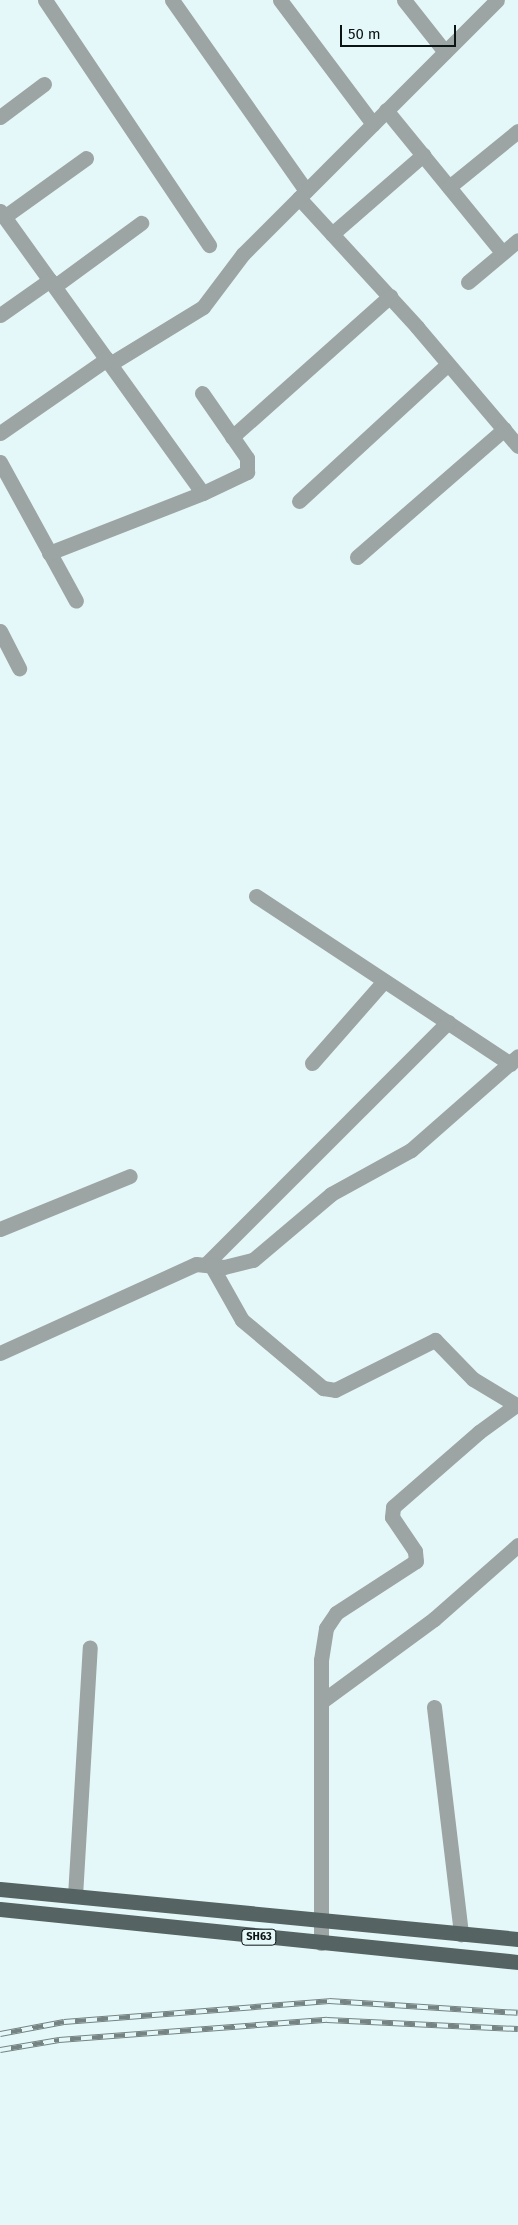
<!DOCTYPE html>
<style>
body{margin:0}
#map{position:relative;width:518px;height:2225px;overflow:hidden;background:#e5f8f9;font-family:"Fira Sans",sans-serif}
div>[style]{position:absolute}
.minor>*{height:15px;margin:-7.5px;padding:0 7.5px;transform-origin:7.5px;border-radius:7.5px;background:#9ca4a4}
.major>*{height:15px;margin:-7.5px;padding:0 7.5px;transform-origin:7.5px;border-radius:7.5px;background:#556363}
.rail>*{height:5.5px;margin-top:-2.75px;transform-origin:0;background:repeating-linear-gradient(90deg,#e5f8f9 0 11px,#768383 0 22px);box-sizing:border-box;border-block:1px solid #768383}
span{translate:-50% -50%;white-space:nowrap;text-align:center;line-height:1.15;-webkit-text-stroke:4px #e5f8f9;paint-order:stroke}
.shield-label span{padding:1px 4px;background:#e5f8f9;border:1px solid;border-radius:4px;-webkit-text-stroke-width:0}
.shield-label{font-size:11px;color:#0c1313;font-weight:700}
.scale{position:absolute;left:340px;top:25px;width:116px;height:22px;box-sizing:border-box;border:2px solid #0c1313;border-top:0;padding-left:6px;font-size:15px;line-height:18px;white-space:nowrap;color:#0c1313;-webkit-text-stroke:4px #e5f8f9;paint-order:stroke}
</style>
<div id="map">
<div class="minor">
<i style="left:45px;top:0;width:295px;rotate:56.2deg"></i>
<i style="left:172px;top:0;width:233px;rotate:54.9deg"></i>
<i style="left:280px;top:0;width:155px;rotate:53.1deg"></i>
<i style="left:404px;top:0;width:66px;rotate:51.7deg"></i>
<i style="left:386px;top:110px;width:183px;rotate:50.8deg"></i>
<i style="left:0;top:117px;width:55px;rotate:-36.9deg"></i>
<i style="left:449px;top:187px;width:89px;rotate:-39.1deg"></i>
<i style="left:299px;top:198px;width:175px;rotate:47.5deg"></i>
<i style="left:417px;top:327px;width:156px;rotate:49.7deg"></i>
<i style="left:0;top:211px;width:347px;rotate:54.3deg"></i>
<i style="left:4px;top:217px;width:101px;rotate:-35.7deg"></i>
<i style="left:332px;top:234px;width:121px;rotate:-41deg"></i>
<i style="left:468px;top:282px;width:65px;rotate:-40deg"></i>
<i style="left:55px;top:286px;width:107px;rotate:-36.2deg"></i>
<i style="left:0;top:315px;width:61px;rotate:-35deg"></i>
<i style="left:110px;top:364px;width:109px;rotate:-31.5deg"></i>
<i style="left:203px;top:307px;width:66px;rotate:-53deg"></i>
<i style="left:243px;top:254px;width:359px;rotate:-45deg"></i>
<i style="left:0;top:433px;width:130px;rotate:-34.7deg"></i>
<i style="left:232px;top:437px;width:212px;rotate:-41.7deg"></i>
<i style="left:0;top:462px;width:158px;rotate:61.3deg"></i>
<i style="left:299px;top:501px;width:202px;rotate:-42.6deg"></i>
<i style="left:49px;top:553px;width:165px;rotate:-21.3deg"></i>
<i style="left:203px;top:493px;width:49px;rotate:-25.5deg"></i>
<i style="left:247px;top:472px;width:14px;rotate:-90deg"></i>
<i style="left:247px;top:458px;width:79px;rotate:-124.7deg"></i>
<i style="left:357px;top:557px;width:195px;rotate:-41deg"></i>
<i style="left:0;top:631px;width:42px;rotate:62.8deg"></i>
<i style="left:256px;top:896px;width:305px;rotate:33.4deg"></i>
<i style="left:312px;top:1063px;width:109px;rotate:-48.7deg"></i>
<i style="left:0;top:1229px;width:140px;rotate:-22.2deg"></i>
<i style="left:207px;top:1263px;width:341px;rotate:-45deg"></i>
<i style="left:211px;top:1265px;width:63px;rotate:60.6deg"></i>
<i style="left:242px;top:1320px;width:106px;rotate:40deg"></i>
<i style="left:323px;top:1388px;width:12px;rotate:9deg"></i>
<i style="left:335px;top:1390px;width:112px;rotate:-26.6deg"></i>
<i style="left:435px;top:1340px;width:54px;rotate:45.7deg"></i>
<i style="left:473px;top:1379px;width:52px;rotate:31deg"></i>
<i style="left:0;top:1353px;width:215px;rotate:-24.4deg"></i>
<i style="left:196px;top:1264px;width:28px;rotate:6deg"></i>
<i style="left:224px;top:1267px;width:30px;rotate:-14deg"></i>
<i style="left:253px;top:1260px;width:102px;rotate:-40.2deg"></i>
<i style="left:331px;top:1194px;width:91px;rotate:-28.8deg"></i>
<i style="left:411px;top:1150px;width:142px;rotate:-41.3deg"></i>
<i style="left:321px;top:1702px;width:140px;rotate:-36.3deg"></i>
<i style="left:434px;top:1619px;width:112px;rotate:-41.4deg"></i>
<i style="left:434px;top:1707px;width:229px;rotate:83.2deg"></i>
<i style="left:75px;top:1896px;width:249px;rotate:-86.6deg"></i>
<i style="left:321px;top:1943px;width:283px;rotate:-90deg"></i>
<i style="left:321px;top:1660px;width:32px;rotate:-81deg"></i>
<i style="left:326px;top:1628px;width:18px;rotate:-56deg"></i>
<i style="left:336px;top:1613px;width:95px;rotate:-33deg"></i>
<i style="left:416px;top:1561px;width:10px;rotate:-96deg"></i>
<i style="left:415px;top:1551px;width:41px;rotate:-124.1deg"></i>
<i style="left:392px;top:1517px;width:10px;rotate:-84deg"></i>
<i style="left:393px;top:1507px;width:114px;rotate:-41.1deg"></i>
<i style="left:479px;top:1432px;width:46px;rotate:-36.1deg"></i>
</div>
<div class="major">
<i style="left:0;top:1889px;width:520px;rotate:5.51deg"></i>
<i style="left:0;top:1909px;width:521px;rotate:5.84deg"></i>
</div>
<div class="rail">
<i style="left:0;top:2034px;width:65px;rotate:-10.6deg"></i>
<i style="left:64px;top:2022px;width:266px;rotate:-4.5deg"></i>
<i style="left:329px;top:2001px;width:189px;rotate:3.6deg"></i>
<i style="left:0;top:2050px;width:60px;rotate:-9.6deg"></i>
<i style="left:59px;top:2040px;width:269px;rotate:-4.3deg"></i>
<i style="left:327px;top:2020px;width:191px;rotate:2.7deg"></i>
</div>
<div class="shield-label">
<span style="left:259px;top:1937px">SH63</span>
</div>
<div class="scale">50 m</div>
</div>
